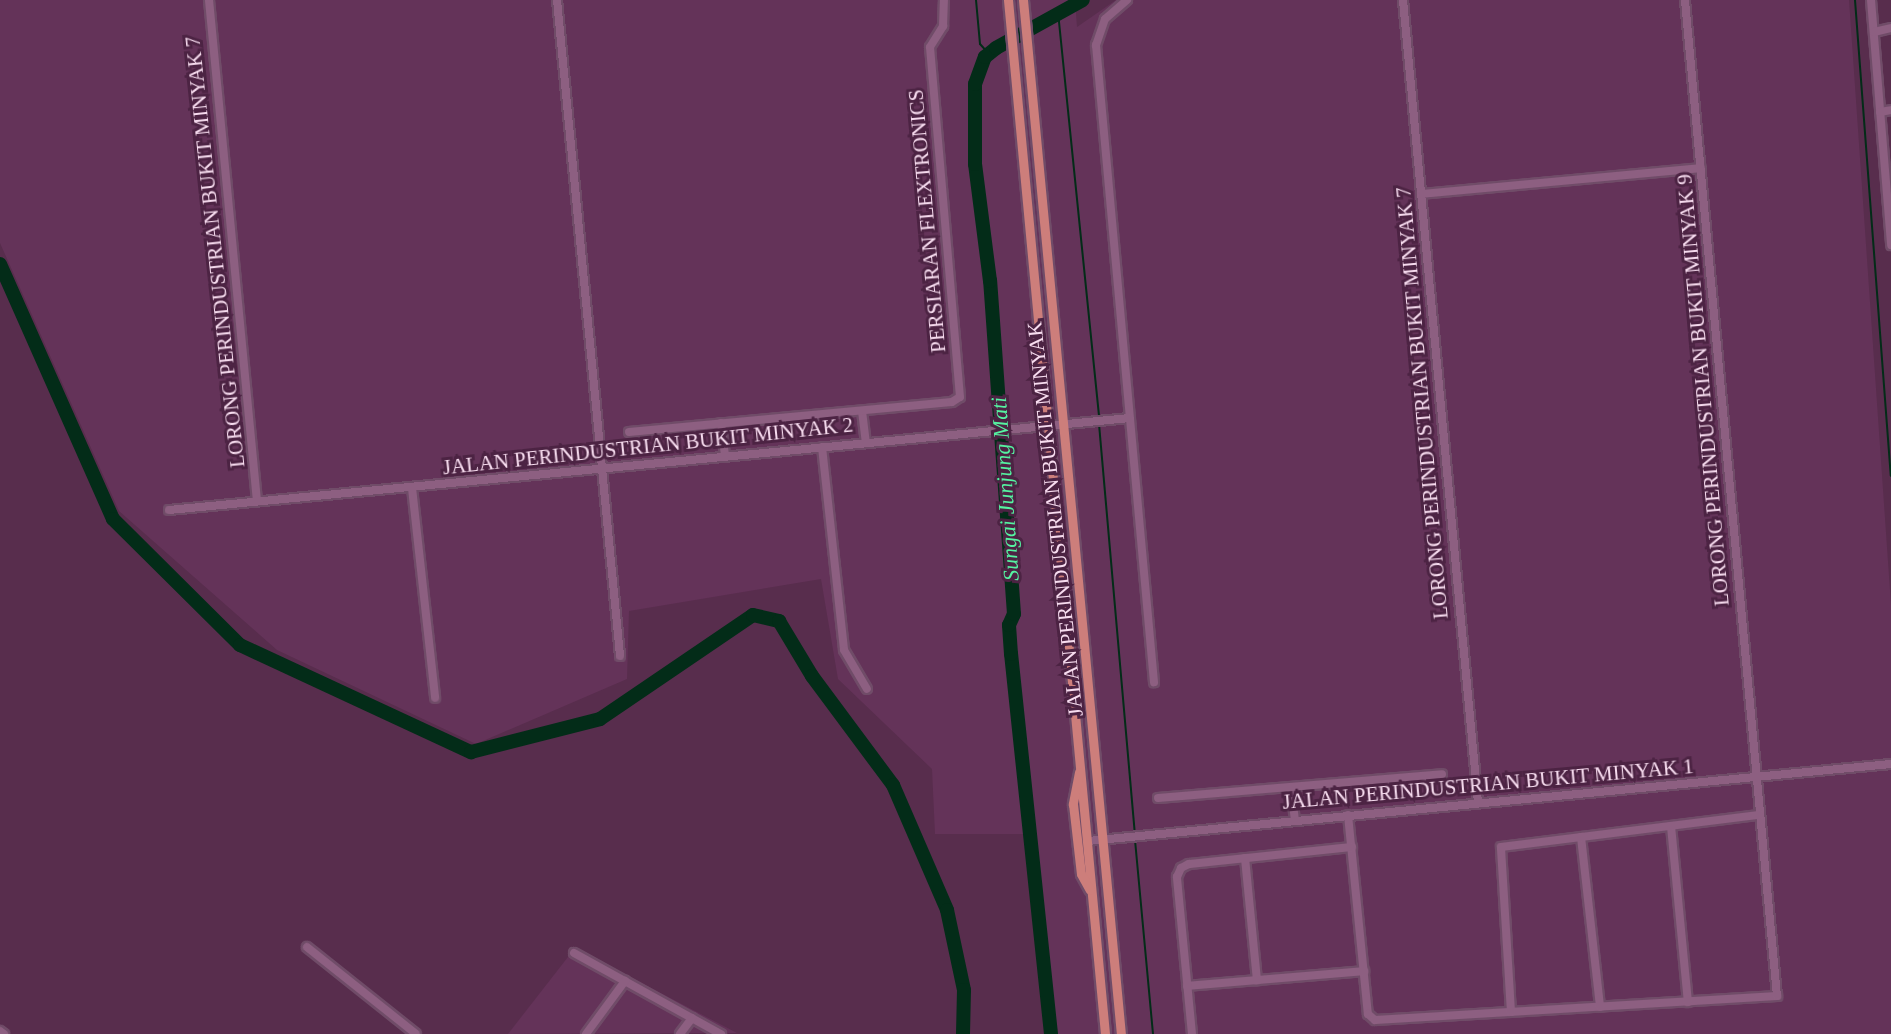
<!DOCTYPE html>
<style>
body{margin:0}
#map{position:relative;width:1891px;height:1034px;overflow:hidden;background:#582d4d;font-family:"Times New Roman",serif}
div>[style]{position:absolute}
.built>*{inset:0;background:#643359}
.stream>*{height:2px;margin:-1px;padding:0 1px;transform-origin:1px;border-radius:1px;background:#032c18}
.river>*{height:14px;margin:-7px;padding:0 7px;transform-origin:7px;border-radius:7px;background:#032c18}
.roads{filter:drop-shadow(2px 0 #704c68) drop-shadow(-2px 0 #704c68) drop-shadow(0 2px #704c68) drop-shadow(0 -2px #704c68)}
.minor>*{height:8px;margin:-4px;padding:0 4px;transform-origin:4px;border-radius:4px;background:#8d5f81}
.major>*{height:9px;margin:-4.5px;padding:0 4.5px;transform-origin:4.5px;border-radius:4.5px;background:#cd7e7b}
span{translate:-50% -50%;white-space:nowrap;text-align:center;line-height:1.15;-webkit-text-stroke:6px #4c2343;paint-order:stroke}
.street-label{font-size:21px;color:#f8ddf0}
.water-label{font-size:22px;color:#55f3a1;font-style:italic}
</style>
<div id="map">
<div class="built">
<i style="clip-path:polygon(0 0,1075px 0,1077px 27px,1116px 0,1849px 0,1891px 605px,1891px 1034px,1058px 1034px,1026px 834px,935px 834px,932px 769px,838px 679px,821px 579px,629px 611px,627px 679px,476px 744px,277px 650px,119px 511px,0 243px)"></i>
<i style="clip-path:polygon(575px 948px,737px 1033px,508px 1034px)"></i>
</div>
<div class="stream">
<i style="left:976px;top:0;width:44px;rotate:84.8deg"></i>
<i style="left:980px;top:44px;width:13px;rotate:48deg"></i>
<i style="left:1073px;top:0;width:5px;rotate:37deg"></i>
<i style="left:1855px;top:0;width:477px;rotate:85.7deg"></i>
<i style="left:1058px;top:12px;width:409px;rotate:84.2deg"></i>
<i style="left:1099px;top:424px;width:412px;rotate:85deg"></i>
<i style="left:1135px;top:840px;width:195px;rotate:84.7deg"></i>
</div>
<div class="river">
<i style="left:0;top:264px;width:279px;rotate:66.1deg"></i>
<i style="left:113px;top:519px;width:179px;rotate:44.8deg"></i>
<i style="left:240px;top:645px;width:255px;rotate:24.9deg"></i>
<i style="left:471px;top:752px;width:133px;rotate:-14.3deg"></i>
<i style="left:600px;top:719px;width:185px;rotate:-34.2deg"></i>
<i style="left:753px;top:615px;width:27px;rotate:13deg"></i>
<i style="left:779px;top:621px;width:64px;rotate:59deg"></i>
<i style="left:812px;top:676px;width:136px;rotate:53.4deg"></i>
<i style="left:893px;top:785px;width:136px;rotate:66.6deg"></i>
<i style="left:947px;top:910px;width:82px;rotate:78deg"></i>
<i style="left:964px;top:990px;width:44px;rotate:91.3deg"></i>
<i style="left:1051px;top:1034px;width:382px;rotate:-96deg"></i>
<i style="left:1011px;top:654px;width:29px;rotate:-94deg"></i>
<i style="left:1009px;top:625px;width:12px;rotate:-66deg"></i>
<i style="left:1014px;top:614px;width:334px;rotate:-94.1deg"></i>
<i style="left:990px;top:281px;width:118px;rotate:-97.3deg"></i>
<i style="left:975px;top:164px;width:80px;rotate:-90deg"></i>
<i style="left:975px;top:84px;width:29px;rotate:-70deg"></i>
<i style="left:985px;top:57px;width:14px;rotate:-39deg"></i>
<i style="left:996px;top:48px;width:99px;rotate:-28.9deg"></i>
</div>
<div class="roads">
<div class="minor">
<i style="left:209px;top:0;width:503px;rotate:84.53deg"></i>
<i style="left:557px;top:0;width:659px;rotate:84.51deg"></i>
<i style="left:1127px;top:0;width:29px;rotate:139deg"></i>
<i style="left:1105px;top:19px;width:28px;rotate:109deg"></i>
<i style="left:1096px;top:45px;width:640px;rotate:84.8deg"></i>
<i style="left:1403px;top:0;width:805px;rotate:84.66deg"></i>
<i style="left:1871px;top:0;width:246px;rotate:85.3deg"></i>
<i style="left:1874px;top:32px;width:17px;rotate:-13deg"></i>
<i style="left:1880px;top:112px;width:11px;rotate:-10deg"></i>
<i style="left:1421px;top:194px;width:281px;rotate:-5.3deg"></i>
<i style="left:862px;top:411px;width:32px;rotate:83deg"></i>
<i style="left:721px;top:423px;width:33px;rotate:83deg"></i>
<i style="left:629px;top:432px;width:324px;rotate:-5.3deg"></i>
<i style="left:952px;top:402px;width:9px;rotate:-32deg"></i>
<i style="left:960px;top:397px;width:351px;rotate:-94.9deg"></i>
<i style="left:930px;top:47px;width:25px;rotate:-58deg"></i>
<i style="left:943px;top:26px;width:26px;rotate:-88deg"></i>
<i style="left:822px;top:447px;width:204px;rotate:83.8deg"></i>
<i style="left:844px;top:650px;width:45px;rotate:59.5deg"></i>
<i style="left:412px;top:488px;width:211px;rotate:83.7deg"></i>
<i style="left:169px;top:510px;width:965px;rotate:-5.47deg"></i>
<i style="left:1291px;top:788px;width:31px;rotate:83deg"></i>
<i style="left:1158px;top:798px;width:285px;rotate:-4.8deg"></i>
<i style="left:1348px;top:815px;width:200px;rotate:84.3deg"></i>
<i style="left:1368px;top:1014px;width:9px;rotate:41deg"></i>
<i style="left:1375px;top:1020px;width:403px;rotate:-3.4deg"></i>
<i style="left:1777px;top:996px;width:1000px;rotate:-95.28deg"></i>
<i style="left:1671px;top:826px;width:177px;rotate:84.5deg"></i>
<i style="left:1581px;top:837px;width:171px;rotate:83.6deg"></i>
<i style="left:1088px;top:841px;width:807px;rotate:-5.48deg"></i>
<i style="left:1245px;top:858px;width:123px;rotate:84.4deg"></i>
<i style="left:307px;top:947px;width:139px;rotate:38.6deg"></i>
<i style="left:574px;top:953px;width:168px;rotate:28.9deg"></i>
<i style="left:1187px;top:986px;width:178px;rotate:-4.8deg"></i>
<i style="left:1511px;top:1012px;width:165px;rotate:-93.5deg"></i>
<i style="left:1501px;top:847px;width:260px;rotate:-7.1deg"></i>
<i style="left:0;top:1031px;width:5px;rotate:37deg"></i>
<i style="left:586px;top:1034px;width:66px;rotate:-53.7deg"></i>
<i style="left:680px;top:1034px;width:20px;rotate:-53deg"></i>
<i style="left:1192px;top:1034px;width:158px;rotate:-95.5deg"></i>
<i style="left:1177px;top:877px;width:10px;rotate:-66deg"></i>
<i style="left:1181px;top:868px;width:9px;rotate:-27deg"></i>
<i style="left:1189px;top:864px;width:164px;rotate:-6deg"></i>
</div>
<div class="major">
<i style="left:1008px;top:0;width:1039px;rotate:84.64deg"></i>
<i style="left:1023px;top:0;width:1039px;rotate:84.59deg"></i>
<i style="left:1079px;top:772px;width:33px;rotate:101deg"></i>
<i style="left:1073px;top:804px;width:70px;rotate:83.5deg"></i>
<i style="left:1081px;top:874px;width:18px;rotate:61deg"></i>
</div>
</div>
<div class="street-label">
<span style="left:927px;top:221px;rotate:-95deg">PERSIARAN FLEXTRONICS</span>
<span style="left:215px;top:252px;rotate:-96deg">LORONG PERINDUSTRIAN BUKIT MINYAK 7</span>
<span style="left:1703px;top:390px;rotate:-95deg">LORONG PERINDUSTRIAN BUKIT MINYAK 9</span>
<span style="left:1422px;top:403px;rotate:-95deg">LORONG PERINDUSTRIAN BUKIT MINYAK 7</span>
<span style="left:648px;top:446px;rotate:-6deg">JALAN PERINDUSTRIAN BUKIT MINYAK 2</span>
<span style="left:1055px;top:519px;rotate:-96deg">JALAN PERINDUSTRIAN BUKIT MINYAK</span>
<span style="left:1488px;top:784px;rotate:-5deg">JALAN PERINDUSTRIAN BUKIT MINYAK 1</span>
</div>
<div class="water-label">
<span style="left:1005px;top:489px;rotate:-94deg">Sungai Junjung Mati</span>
</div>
</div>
